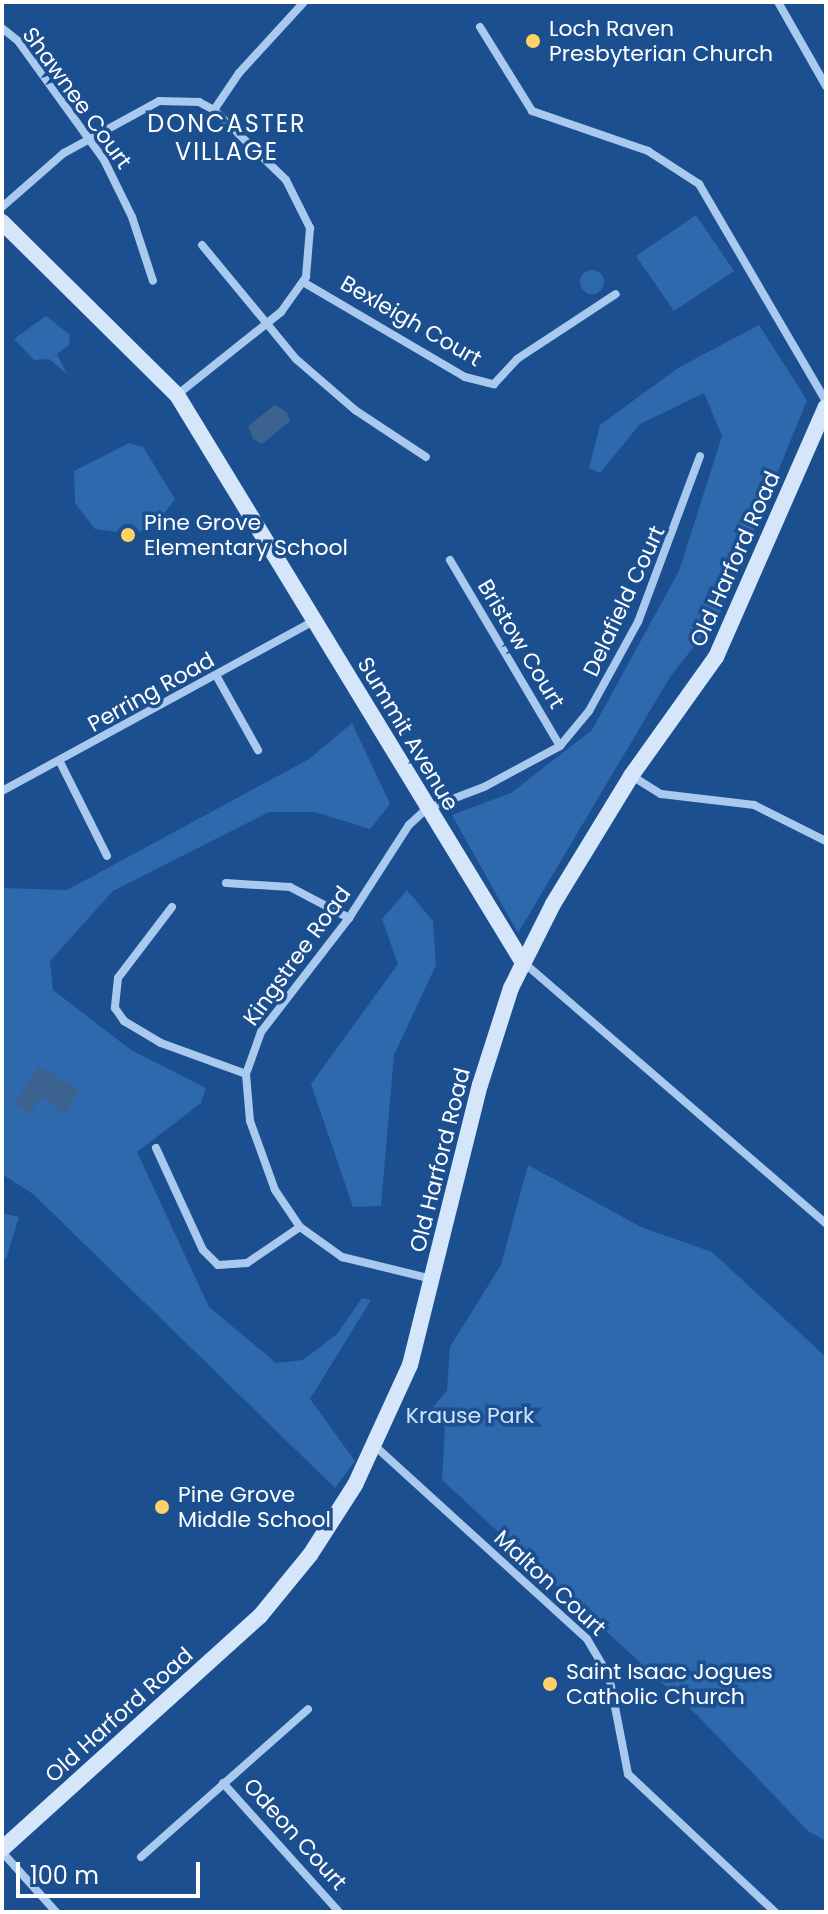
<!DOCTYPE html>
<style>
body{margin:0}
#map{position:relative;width:828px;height:1914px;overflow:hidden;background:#1b4f8f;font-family:Poppins,sans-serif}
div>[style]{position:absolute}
.green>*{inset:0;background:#2e69ad}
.round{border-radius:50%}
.water>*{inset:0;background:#3c6290}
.street>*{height:8px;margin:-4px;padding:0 4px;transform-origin:4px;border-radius:4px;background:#a9c9ee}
.secondary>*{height:16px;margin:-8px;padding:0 8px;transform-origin:8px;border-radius:8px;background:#d6e6fa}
.dots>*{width:22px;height:22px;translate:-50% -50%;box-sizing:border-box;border:4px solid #1b4f8f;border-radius:50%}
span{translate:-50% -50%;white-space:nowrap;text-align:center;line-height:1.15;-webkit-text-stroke:7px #1b4f8f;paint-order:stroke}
.poi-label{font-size:22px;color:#fff}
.left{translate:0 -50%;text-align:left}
.street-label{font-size:22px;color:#fff}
.park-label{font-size:22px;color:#cfe3fa}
.neighbourhood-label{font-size:24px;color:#fff;letter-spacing:2px}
.frame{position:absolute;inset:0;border:4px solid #fff;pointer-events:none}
.scale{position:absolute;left:16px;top:1862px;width:184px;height:36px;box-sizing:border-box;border:4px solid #fff;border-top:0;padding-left:10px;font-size:24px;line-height:28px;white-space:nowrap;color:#fff;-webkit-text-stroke:6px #1b4f8f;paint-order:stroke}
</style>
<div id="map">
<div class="green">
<i style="clip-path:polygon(696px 215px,734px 271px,674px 311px,636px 256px)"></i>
<i class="round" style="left:580px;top:270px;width:24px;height:24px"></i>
<i style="clip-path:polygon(46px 316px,70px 335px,69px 345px,57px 354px,67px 374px,49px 359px,34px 360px,14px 339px)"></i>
<i style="clip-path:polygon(759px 325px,807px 400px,721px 612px,670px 677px,518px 933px,452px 815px,511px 793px,592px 730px,679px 571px,722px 436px,704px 393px,640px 424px,600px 473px,589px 468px,600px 425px,678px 368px)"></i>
<i style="clip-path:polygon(129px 443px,143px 447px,175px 499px,155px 526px,134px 534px,95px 529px,75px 503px,74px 471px)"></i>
<i style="clip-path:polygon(352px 723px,390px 804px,370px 829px,315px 812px,269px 812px,113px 891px,50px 961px,53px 990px,131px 1050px,206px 1088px,201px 1103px,137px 1152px,209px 1307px,276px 1363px,303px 1360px,337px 1334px,362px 1298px,371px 1300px,310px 1399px,355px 1461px,335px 1488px,33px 1194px,2px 1174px,2px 888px,67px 890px,309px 759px)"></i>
<i style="clip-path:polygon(407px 890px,433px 921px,436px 965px,394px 1055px,381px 1206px,353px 1207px,311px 1084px,398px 964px,382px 919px)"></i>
<i style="clip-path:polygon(528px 1165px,641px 1227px,712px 1252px,826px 1357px,826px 1841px,808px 1831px,698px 1716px,442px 1480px,445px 1428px,428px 1413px,447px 1391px,450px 1347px,501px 1265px)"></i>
<i style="clip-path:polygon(2px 1213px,19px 1217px,6px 1259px,2px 1258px)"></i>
</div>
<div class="water">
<i style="clip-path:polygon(275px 405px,287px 412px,290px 421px,262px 444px,253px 439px,248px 426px)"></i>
<i style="clip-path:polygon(38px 1066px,79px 1090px,65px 1114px,41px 1097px,30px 1114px,15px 1104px)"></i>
</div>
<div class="street">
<i style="left:778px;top:2px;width:97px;rotate:60.3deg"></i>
<i style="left:480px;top:27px;width:99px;rotate:58.2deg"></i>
<i style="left:532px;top:111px;width:123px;rotate:19deg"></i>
<i style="left:648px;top:151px;width:61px;rotate:32.9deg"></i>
<i style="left:699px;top:184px;width:251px;rotate:59.7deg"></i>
<i style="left:2px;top:28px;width:21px;rotate:39deg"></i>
<i style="left:18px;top:41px;width:147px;rotate:54.1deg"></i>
<i style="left:104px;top:160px;width:64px;rotate:63.8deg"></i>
<i style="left:132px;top:217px;width:67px;rotate:71.8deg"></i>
<i style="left:214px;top:110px;width:45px;rotate:-56deg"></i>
<i style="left:239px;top:73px;width:96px;rotate:-47.5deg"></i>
<i style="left:2px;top:207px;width:82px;rotate:-41.1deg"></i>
<i style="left:64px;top:153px;width:108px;rotate:-28.7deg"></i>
<i style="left:159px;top:101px;width:40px;rotate:1.4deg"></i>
<i style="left:199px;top:102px;width:17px;rotate:28deg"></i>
<i style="left:214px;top:110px;width:100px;rotate:44.2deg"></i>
<i style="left:286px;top:180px;width:54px;rotate:63.4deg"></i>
<i style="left:310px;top:228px;width:49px;rotate:94.7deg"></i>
<i style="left:306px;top:277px;width:43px;rotate:125.5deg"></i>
<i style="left:281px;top:312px;width:133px;rotate:141.4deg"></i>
<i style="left:202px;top:245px;width:148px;rotate:50.5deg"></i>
<i style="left:296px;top:359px;width:78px;rotate:40.8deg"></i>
<i style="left:355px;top:410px;width:85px;rotate:33.5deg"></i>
<i style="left:303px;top:282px;width:188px;rotate:30.4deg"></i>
<i style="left:465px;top:377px;width:30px;rotate:14deg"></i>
<i style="left:494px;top:384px;width:34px;rotate:-47deg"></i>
<i style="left:517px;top:359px;width:118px;rotate:-33.3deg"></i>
<i style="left:450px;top:560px;width:216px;rotate:59.4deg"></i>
<i style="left:217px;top:677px;width:84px;rotate:60.7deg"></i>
<i style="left:60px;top:762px;width:105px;rotate:63.4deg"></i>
<i style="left:632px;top:776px;width:34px;rotate:32deg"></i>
<i style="left:661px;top:794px;width:94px;rotate:6.7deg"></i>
<i style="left:754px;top:805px;width:80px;rotate:26.6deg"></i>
<i style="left:2px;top:791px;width:355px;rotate:-28.6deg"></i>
<i style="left:226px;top:883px;width:64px;rotate:3.6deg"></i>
<i style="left:290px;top:887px;width:67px;rotate:27.7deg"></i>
<i style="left:172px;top:907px;width:89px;rotate:127.3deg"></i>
<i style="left:118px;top:978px;width:30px;rotate:96deg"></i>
<i style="left:115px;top:1008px;width:16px;rotate:55deg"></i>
<i style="left:124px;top:1021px;width:43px;rotate:30.7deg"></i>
<i style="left:161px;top:1043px;width:90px;rotate:20deg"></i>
<i style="left:523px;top:962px;width:401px;rotate:40.8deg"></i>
<i style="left:156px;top:1148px;width:112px;rotate:65.3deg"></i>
<i style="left:203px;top:1250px;width:21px;rotate:45deg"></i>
<i style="left:218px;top:1265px;width:29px;rotate:-4deg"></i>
<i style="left:247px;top:1263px;width:64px;rotate:-34.2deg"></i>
<i style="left:300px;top:1227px;width:52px;rotate:35.5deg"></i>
<i style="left:342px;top:1257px;width:93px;rotate:13.7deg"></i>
<i style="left:300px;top:1227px;width:45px;rotate:-124deg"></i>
<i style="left:275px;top:1190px;width:73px;rotate:-109.9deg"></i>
<i style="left:250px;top:1121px;width:47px;rotate:-94.9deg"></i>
<i style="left:246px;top:1074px;width:45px;rotate:-70.3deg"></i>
<i style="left:261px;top:1032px;width:144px;rotate:-52.3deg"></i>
<i style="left:349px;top:918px;width:111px;rotate:-57.2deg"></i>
<i style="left:409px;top:825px;width:23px;rotate:-43deg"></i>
<i style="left:426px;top:809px;width:62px;rotate:-20.8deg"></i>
<i style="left:484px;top:787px;width:86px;rotate:-28.3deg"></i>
<i style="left:560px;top:746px;width:45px;rotate:-50.4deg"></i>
<i style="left:589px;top:711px;width:102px;rotate:-61.2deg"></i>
<i style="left:638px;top:622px;width:177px;rotate:-69.5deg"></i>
<i style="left:376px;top:1447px;width:285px;rotate:42.3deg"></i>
<i style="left:587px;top:1639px;width:43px;rotate:59.3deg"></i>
<i style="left:609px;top:1676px;width:100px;rotate:79deg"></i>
<i style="left:628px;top:1774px;width:202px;rotate:43.2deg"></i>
<i style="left:223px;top:1783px;width:173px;rotate:48deg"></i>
<i style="left:2px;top:1852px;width:81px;rotate:48deg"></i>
<i style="left:141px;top:1857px;width:223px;rotate:-41.5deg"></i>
</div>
<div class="secondary">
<i style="left:2px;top:222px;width:246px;rotate:44.7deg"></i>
<i style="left:177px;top:395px;width:663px;rotate:58.64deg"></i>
<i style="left:2px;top:1849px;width:348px;rotate:-42.1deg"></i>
<i style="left:260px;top:1616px;width:79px;rotate:-50.7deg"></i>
<i style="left:310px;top:1555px;width:83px;rotate:-57.3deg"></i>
<i style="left:355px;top:1485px;width:132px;rotate:-65.4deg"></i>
<i style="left:410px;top:1365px;width:289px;rotate:-76deg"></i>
<i style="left:480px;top:1085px;width:102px;rotate:-72.3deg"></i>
<i style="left:511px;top:988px;width:94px;rotate:-63.4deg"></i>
<i style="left:553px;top:904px;width:150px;rotate:-58.6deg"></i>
<i style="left:631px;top:776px;width:146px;rotate:-54.5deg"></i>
<i style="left:716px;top:657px;width:273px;rotate:-66.3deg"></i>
</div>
<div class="dots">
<i style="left:533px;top:41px;background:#ffd166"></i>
<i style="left:128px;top:535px;background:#ffd166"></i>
<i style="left:162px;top:1507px;background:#ffd166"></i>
<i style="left:550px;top:1684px;background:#ffd166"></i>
</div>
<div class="poi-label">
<span class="left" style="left:549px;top:41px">Loch Raven<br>Presbyterian Church</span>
<span class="left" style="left:144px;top:535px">Pine Grove<br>Elementary School</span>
<span class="left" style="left:178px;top:1507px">Pine Grove<br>Middle School</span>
<span class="left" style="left:566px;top:1684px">Saint Isaac Jogues<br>Catholic Church</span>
</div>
<div class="street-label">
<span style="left:77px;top:98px;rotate:54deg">Shawnee Court</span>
<span style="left:411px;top:321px;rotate:30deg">Bexleigh Court</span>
<span style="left:735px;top:559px;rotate:-66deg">Old Harford Road</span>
<span style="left:624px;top:601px;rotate:-65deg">Delafield Court</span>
<span style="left:521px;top:644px;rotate:59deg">Bristow Court</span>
<span style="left:151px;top:692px;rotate:-29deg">Perring Road</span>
<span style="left:408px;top:734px;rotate:59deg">Summit Avenue</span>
<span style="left:297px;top:956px;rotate:-54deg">Kingstree Road</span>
<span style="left:440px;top:1160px;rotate:-76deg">Old Harford Road</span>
<span style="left:550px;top:1583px;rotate:43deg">Malton Court</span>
<span style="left:119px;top:1715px;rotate:-42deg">Old Harford Road</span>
<span style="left:295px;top:1834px;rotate:48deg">Odeon Court</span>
</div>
<div class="park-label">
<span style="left:470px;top:1416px">Krause Park</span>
</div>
<div class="neighbourhood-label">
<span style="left:227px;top:138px">DONCASTER<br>VILLAGE</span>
</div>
<div class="frame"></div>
<div class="scale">100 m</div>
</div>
